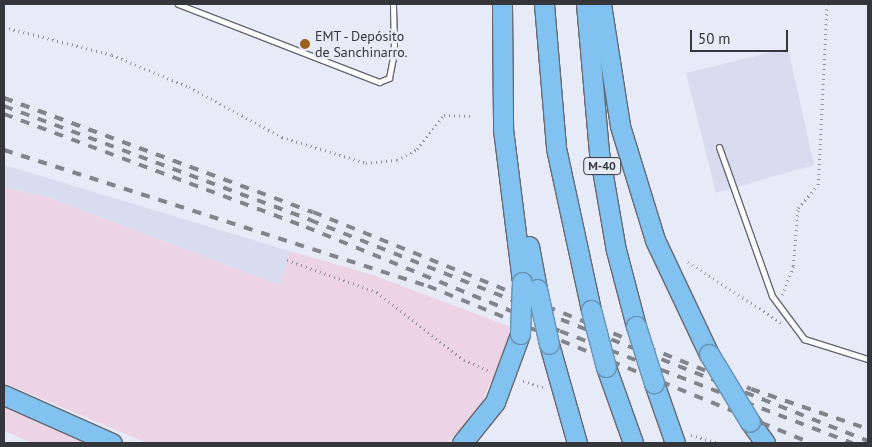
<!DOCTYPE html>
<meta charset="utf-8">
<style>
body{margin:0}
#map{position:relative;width:872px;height:447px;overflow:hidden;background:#e7ebf7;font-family:"PT Sans",sans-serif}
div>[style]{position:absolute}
.built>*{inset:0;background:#d7ddef}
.green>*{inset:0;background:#ecd3e6}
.path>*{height:2.5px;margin-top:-1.25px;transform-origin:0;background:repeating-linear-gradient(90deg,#91939c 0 1px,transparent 0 5px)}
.roads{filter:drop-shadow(1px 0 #656873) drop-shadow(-1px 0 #656873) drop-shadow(0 1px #656873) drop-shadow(0 -1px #656873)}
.lane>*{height:5px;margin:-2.5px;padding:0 2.5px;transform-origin:2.5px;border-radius:2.5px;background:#fff}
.highway>*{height:19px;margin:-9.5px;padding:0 9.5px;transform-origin:9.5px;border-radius:9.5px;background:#82c2f0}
.rail>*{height:4px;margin-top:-2px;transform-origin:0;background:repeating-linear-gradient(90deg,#82848c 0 9px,transparent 0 18px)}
.bridges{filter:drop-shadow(1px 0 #6791b1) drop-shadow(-1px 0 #6791b1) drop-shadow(0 1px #6791b1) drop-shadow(0 -1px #6791b1)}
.highway-bridge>*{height:19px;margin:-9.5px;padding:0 9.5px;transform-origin:9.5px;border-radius:9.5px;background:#82c2f0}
.dots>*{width:14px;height:14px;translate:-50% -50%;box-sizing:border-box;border:2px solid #e7ebf7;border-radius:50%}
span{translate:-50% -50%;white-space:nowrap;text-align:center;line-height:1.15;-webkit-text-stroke:5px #e7ebf7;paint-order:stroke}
.shield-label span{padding:1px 4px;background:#e7ebf7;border:1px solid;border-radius:4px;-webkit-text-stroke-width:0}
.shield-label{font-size:12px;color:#35363b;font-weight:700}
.poi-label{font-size:14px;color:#35363b}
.left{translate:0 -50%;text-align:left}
.frame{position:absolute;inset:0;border:5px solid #35363b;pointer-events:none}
.scale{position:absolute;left:690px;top:30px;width:98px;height:22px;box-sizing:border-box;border:2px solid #35363b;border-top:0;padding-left:6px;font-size:15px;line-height:18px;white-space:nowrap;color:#35363b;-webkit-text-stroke:4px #e7ebf7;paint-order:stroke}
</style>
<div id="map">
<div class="built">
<i style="clip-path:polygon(788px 48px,814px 165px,716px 193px,686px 73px)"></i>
<i style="clip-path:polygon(4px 165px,290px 251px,280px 285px,47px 197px,4px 187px)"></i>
</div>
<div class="green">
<i style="clip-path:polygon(4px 187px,47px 197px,280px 285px,290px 251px,373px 275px,511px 327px,507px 348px,475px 415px,447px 443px,147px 443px,4px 383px)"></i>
<i style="clip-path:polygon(4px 406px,88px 443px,33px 443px,4px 431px)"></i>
</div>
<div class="path">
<i style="left:4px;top:27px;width:112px;rotate:14.5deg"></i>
<i style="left:112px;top:55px;width:83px;rotate:22.6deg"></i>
<i style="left:189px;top:87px;width:106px;rotate:28.3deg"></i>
<i style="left:282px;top:137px;width:88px;rotate:17.2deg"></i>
<i style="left:366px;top:163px;width:31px;rotate:-6deg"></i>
<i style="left:397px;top:160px;width:23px;rotate:-29deg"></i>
<i style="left:417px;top:149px;width:43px;rotate:-51.5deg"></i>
<i style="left:444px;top:115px;width:30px;rotate:2deg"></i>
<i style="left:287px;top:260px;width:96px;rotate:19.6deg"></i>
<i style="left:377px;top:292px;width:110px;rotate:38deg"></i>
<i style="left:464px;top:360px;width:28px;rotate:23deg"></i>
<i style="left:688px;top:262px;width:112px;rotate:33deg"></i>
<i style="left:782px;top:295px;width:31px;rotate:-69deg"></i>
<i style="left:793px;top:266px;width:58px;rotate:-85.1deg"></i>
<i style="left:798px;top:208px;width:30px;rotate:-49deg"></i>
<i style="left:818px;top:185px;width:181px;rotate:-87.2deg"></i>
<i style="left:523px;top:381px;width:21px;rotate:17deg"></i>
<i style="left:691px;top:435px;width:29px;rotate:16deg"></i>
</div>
<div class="roads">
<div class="lane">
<i style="left:178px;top:4px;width:216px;rotate:21.2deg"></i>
<i style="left:379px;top:82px;width:11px;rotate:-22deg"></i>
<i style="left:389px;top:78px;width:26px;rotate:-79deg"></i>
<i style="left:394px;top:52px;width:48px;rotate:-91.2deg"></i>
<i style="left:719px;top:147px;width:158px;rotate:70.4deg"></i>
<i style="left:772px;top:296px;width:54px;rotate:53.3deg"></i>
<i style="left:804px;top:339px;width:67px;rotate:17.4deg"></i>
</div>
<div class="highway">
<i style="left:502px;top:4px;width:125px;rotate:89.5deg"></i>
<i style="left:503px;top:129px;width:154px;rotate:82.9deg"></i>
<i style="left:544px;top:4px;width:144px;rotate:85.2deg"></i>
<i style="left:556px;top:148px;width:166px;rotate:77.8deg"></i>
<i style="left:586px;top:4px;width:149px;rotate:85deg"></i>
<i style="left:599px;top:152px;width:99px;rotate:80.2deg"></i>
<i style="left:616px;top:250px;width:79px;rotate:75.3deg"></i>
<i style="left:601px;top:4px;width:123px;rotate:81.1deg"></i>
<i style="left:620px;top:126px;width:119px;rotate:72.9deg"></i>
<i style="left:655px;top:240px;width:126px;rotate:64.7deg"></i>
<i style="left:529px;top:246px;width:44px;rotate:79.5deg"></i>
<i style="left:549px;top:344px;width:103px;rotate:74.2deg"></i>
<i style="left:606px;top:367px;width:81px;rotate:70.4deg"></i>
<i style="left:654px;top:383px;width:64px;rotate:70.7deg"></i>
<i style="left:4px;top:395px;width:118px;rotate:24deg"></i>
<i style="left:750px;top:422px;width:26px;rotate:54deg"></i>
<i style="left:462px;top:443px;width:53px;rotate:-51.2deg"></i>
<i style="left:495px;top:402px;width:72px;rotate:-69.8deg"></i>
</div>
</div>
<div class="rail">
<i style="left:4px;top:98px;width:329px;rotate:20.3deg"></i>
<i style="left:313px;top:212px;width:472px;rotate:22deg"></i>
<i style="left:751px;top:389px;width:124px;rotate:18.9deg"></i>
<i style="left:4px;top:106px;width:327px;rotate:20.4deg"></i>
<i style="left:310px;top:220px;width:600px;rotate:21.61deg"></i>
<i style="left:4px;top:114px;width:322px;rotate:20.5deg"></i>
<i style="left:306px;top:227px;width:274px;rotate:22.3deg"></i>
<i style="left:560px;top:331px;width:313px;rotate:21deg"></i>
<i style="left:4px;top:150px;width:445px;rotate:17.8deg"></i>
<i style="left:428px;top:286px;width:414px;rotate:22.3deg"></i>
</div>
<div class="bridges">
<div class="highway-bridge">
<i style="left:537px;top:289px;width:56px;rotate:77.7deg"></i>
<i style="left:591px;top:310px;width:59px;rotate:75.3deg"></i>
<i style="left:636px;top:326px;width:60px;rotate:72.5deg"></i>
<i style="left:520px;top:334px;width:52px;rotate:-87.8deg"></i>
<i style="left:709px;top:354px;width:79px;rotate:58.9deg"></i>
</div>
</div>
<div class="dots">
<i style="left:305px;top:44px;background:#9a621e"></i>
</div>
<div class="shield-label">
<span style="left:602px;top:166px">M-40</span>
</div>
<div class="poi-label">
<span class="left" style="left:315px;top:44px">EMT - Depósito<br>de Sanchinarro.</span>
</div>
<div class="frame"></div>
<div class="scale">50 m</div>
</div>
